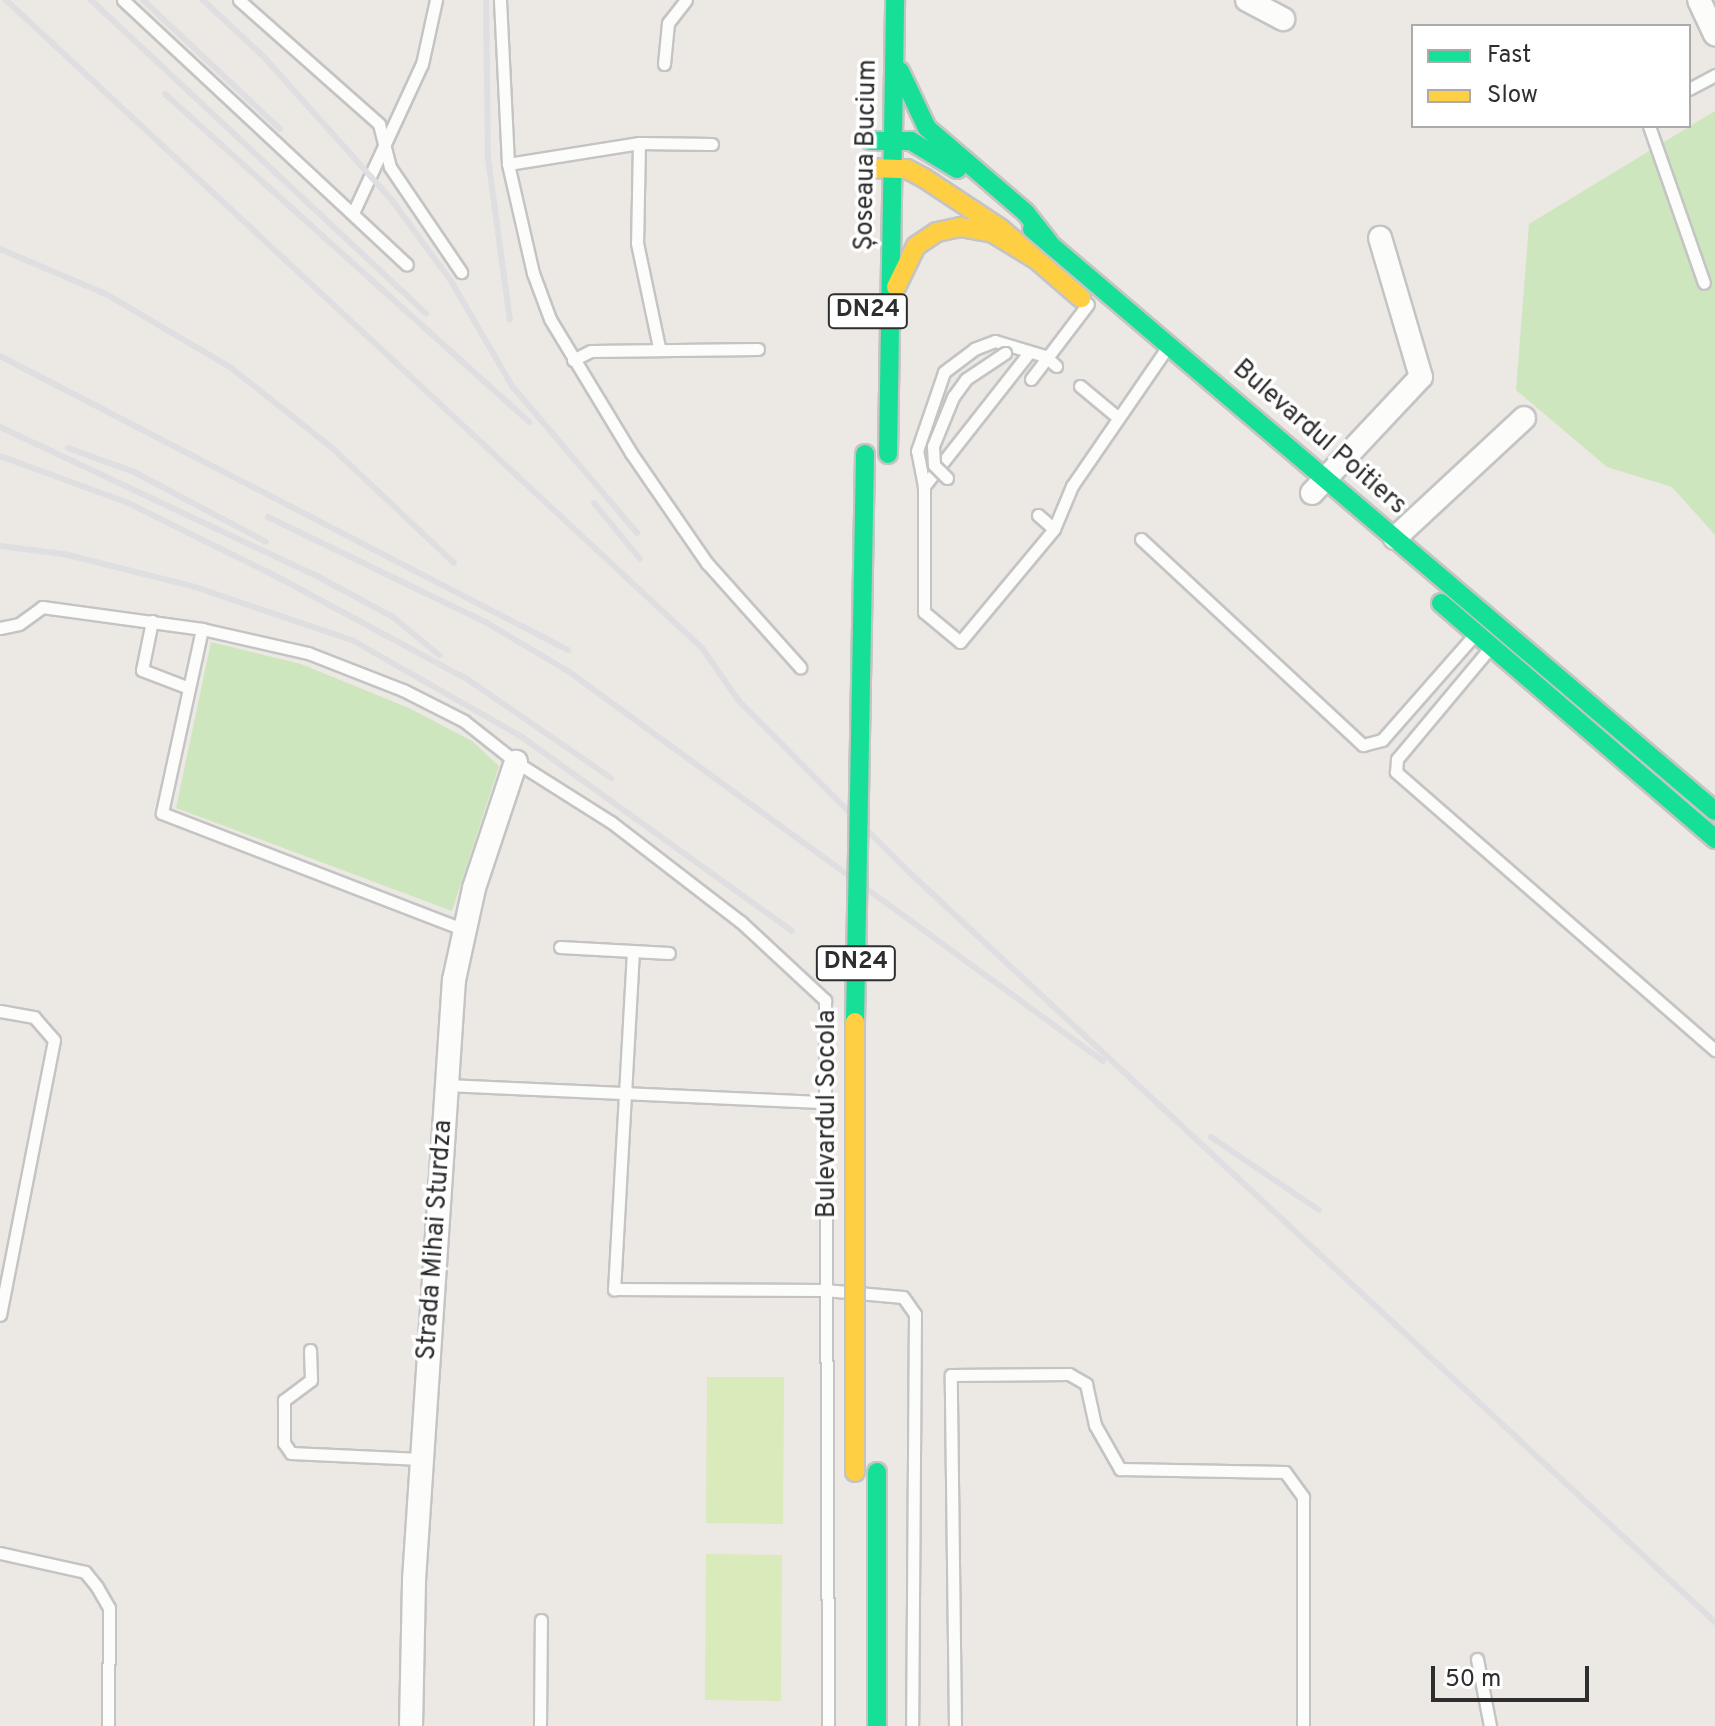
<!DOCTYPE html>
<meta charset="utf-8">
<style>
body{margin:0}
#map{position:relative;width:1715px;height:1726px;overflow:hidden;background:#ece8e4;font-family:Overpass,sans-serif}
div>[style]{position:absolute}
.green>*{inset:0;background:#cee6be}
.pitch>*{inset:0;background:#d9eabb}
.roads{filter:drop-shadow(2px 0 #c5c4c5) drop-shadow(-2px 0 #c5c4c5) drop-shadow(0 2px #c5c4c5) drop-shadow(0 -2px #c5c4c5)}
.lane>*{height:11px;margin:-5.5px;padding:0 5.5px;transform-origin:5.5px;border-radius:5.5px;background:#fcfcfb}
.street>*{height:22px;margin:-11px;padding:0 11px;transform-origin:11px;border-radius:11px;background:#fcfcfb}
.fast>*{height:18px;margin:-9px;padding:0 9px;transform-origin:9px;border-radius:9px;background:#16e098}
.slow>*{height:18px;margin:-9px;padding:0 9px;transform-origin:9px;border-radius:9px;background:#ffcf43}
.rail>*{height:6px;margin:-3px;padding:0 3px;transform-origin:3px;border-radius:3px;background:#dfdfe1}
.bridges{filter:drop-shadow(2px 0 #c5c4c5) drop-shadow(-2px 0 #c5c4c5) drop-shadow(0 2px #c5c4c5) drop-shadow(0 -2px #c5c4c5)}
.lane-bridge>*{height:11px;margin:-5.5px;padding:0 5.5px;transform-origin:5.5px;border-radius:5.5px;background:#fcfcfb}
.fast-bridge>*{height:18px;margin:-9px;padding:0 9px;transform-origin:9px;border-radius:9px;background:#16e098}
.slow-bridge>*{height:18px;margin:-9px;padding:0 9px;transform-origin:9px;border-radius:9px;background:#ffcf43}
span{translate:-50% -50%;white-space:nowrap;text-align:center;line-height:1.15;-webkit-text-stroke:7px #fff;paint-order:stroke}
.shield-label span{padding:2px 6px;background:#fff;border:2px solid;border-radius:6px;-webkit-text-stroke-width:0}
.shield-label{font-size:24px;color:#2e2e2e;font-weight:700}
.street-label{font-size:26px;color:#2e2e2e}
.legend{position:absolute;left:1411px;top:24px;width:280px;height:104px;box-sizing:border-box;background:#fff;border:2px solid #ababab;margin:0;padding:10px 14px;list-style:none;font-size:24px;color:#2e2e2e}
.legend li{display:flex;align-items:center;gap:16px;height:40px}
.legend b{width:40px;border:2px solid #ababab}
.scale{position:absolute;left:1431px;top:1666px;width:158px;height:36px;box-sizing:border-box;border:4px solid #2e2e2e;border-top:0;padding-left:10px;font-size:24px;line-height:28px;white-space:nowrap;color:#2e2e2e;-webkit-text-stroke:6px #fff;paint-order:stroke}
</style>
<div id="map">
<div class="green">
<i style="clip-path:polygon(1715px 111px,1715px 535px,1672px 487px,1607px 467px,1516px 390px,1529px 224px)"></i>
<i style="clip-path:polygon(211px 642px,301px 664px,409px 708px,472px 741px,499px 766px,452px 911px,176px 808px)"></i>
</div>
<div class="pitch">
<i style="clip-path:polygon(707px 1377px,784px 1377px,783px 1524px,706px 1523px)"></i>
<i style="clip-path:polygon(706px 1554px,782px 1555px,781px 1701px,705px 1700px)"></i>
</div>
<div class="roads">
<div class="lane">
<i style="left:123px;top:0;width:388px;rotate:43deg"></i>
<i style="left:239px;top:0;width:187px;rotate:41.5deg"></i>
<i style="left:379px;top:124px;width:44px;rotate:75.7deg"></i>
<i style="left:390px;top:167px;width:127px;rotate:55.9deg"></i>
<i style="left:500px;top:0;width:164px;rotate:87.2deg"></i>
<i style="left:508px;top:164px;width:112px;rotate:77.1deg"></i>
<i style="left:533px;top:273px;width:49px;rotate:69.7deg"></i>
<i style="left:550px;top:319px;width:157px;rotate:58.8deg"></i>
<i style="left:631px;top:453px;width:134px;rotate:55.4deg"></i>
<i style="left:707px;top:563px;width:140px;rotate:48.2deg"></i>
<i style="left:664px;top:64px;width:41px;rotate:-84.4deg"></i>
<i style="left:668px;top:23px;width:29px;rotate:-52deg"></i>
<i style="left:1689px;top:89px;width:30px;rotate:-28deg"></i>
<i style="left:1649px;top:126px;width:166px;rotate:70.7deg"></i>
<i style="left:639px;top:143px;width:100px;rotate:91.1deg"></i>
<i style="left:637px;top:243px;width:106px;rotate:78.1deg"></i>
<i style="left:508px;top:164px;width:133px;rotate:-9.1deg"></i>
<i style="left:639px;top:143px;width:73px;rotate:0.8deg"></i>
<i style="left:353px;top:213px;width:164px;rotate:-65.2deg"></i>
<i style="left:422px;top:64px;width:66px;rotate:-77.7deg"></i>
<i style="left:1028px;top:354px;width:168px;rotate:128.2deg"></i>
<i style="left:924px;top:486px;width:126px;rotate:90deg"></i>
<i style="left:924px;top:612px;width:47px;rotate:39.8deg"></i>
<i style="left:960px;top:642px;width:147px;rotate:-50.2deg"></i>
<i style="left:1054px;top:529px;width:47px;rotate:-67.3deg"></i>
<i style="left:1072px;top:486px;width:171px;rotate:-55.5deg"></i>
<i style="left:573px;top:360px;width:20px;rotate:-27deg"></i>
<i style="left:591px;top:351px;width:167px;rotate:-0.7deg"></i>
<i style="left:1031px;top:379px;width:94px;rotate:-52.8deg"></i>
<i style="left:1080px;top:386px;width:47px;rotate:39.8deg"></i>
<i style="left:924px;top:486px;width:36px;rotate:-101deg"></i>
<i style="left:917px;top:451px;width:83px;rotate:-71.1deg"></i>
<i style="left:944px;top:372px;width:38px;rotate:-37deg"></i>
<i style="left:974px;top:349px;width:22px;rotate:-21deg"></i>
<i style="left:995px;top:341px;width:52px;rotate:16.7deg"></i>
<i style="left:1045px;top:356px;width:15px;rotate:42deg"></i>
<i style="left:1038px;top:515px;width:21px;rotate:41deg"></i>
<i style="left:1141px;top:539px;width:303px;rotate:42.9deg"></i>
<i style="left:1363px;top:745px;width:20px;rotate:-15deg"></i>
<i style="left:1382px;top:740px;width:142px;rotate:-48.7deg"></i>
<i style="left:152px;top:621px;width:50px;rotate:101.5deg"></i>
<i style="left:142px;top:670px;width:50px;rotate:21deg"></i>
<i style="left:0;top:628px;width:19px;rotate:-12deg"></i>
<i style="left:19px;top:624px;width:29px;rotate:-36deg"></i>
<i style="left:42px;top:607px;width:162px;rotate:7.8deg"></i>
<i style="left:202px;top:629px;width:109px;rotate:12.8deg"></i>
<i style="left:308px;top:653px;width:102px;rotate:21.3deg"></i>
<i style="left:403px;top:690px;width:68px;rotate:26.9deg"></i>
<i style="left:464px;top:721px;width:66px;rotate:38.3deg"></i>
<i style="left:516px;top:762px;width:112px;rotate:32.3deg"></i>
<i style="left:611px;top:822px;width:164px;rotate:37.6deg"></i>
<i style="left:741px;top:922px;width:115px;rotate:42.9deg"></i>
<i style="left:825px;top:1000px;width:726px;rotate:89.76deg"></i>
<i style="left:202px;top:629px;width:188px;rotate:102.3deg"></i>
<i style="left:162px;top:813px;width:323px;rotate:21.1deg"></i>
<i style="left:1489px;top:649px;width:143px;rotate:129.9deg"></i>
<i style="left:1397px;top:759px;width:13px;rotate:94deg"></i>
<i style="left:1396px;top:772px;width:423px;rotate:41.1deg"></i>
<i style="left:560px;top:947px;width:109px;rotate:3.2deg"></i>
<i style="left:633px;top:951px;width:339px;rotate:93.2deg"></i>
<i style="left:614px;top:1289px;width:211px;rotate:0.3deg"></i>
<i style="left:825px;top:1290px;width:78px;rotate:5.1deg"></i>
<i style="left:903px;top:1297px;width:21px;rotate:55deg"></i>
<i style="left:915px;top:1314px;width:412px;rotate:90.4deg"></i>
<i style="left:0;top:1011px;width:35px;rotate:10deg"></i>
<i style="left:34px;top:1017px;width:30px;rotate:49deg"></i>
<i style="left:54px;top:1040px;width:280px;rotate:101.1deg"></i>
<i style="left:446px;top:1085px;width:380px;rotate:2.6deg"></i>
<i style="left:310px;top:1350px;width:30px;rotate:88deg"></i>
<i style="left:311px;top:1380px;width:34px;rotate:143deg"></i>
<i style="left:284px;top:1400px;width:43px;rotate:90deg"></i>
<i style="left:284px;top:1443px;width:12px;rotate:55deg"></i>
<i style="left:291px;top:1453px;width:130px;rotate:2.6deg"></i>
<i style="left:0;top:1553px;width:87px;rotate:12.6deg"></i>
<i style="left:85px;top:1572px;width:19px;rotate:51deg"></i>
<i style="left:97px;top:1587px;width:24px;rotate:60deg"></i>
<i style="left:109px;top:1608px;width:118px;rotate:90.5deg"></i>
<i style="left:1477px;top:1659px;width:68px;rotate:79deg"></i>
<i style="left:540px;top:1726px;width:106px;rotate:-89.5deg"></i>
<i style="left:955px;top:1726px;width:351px;rotate:-90.7deg"></i>
<i style="left:951px;top:1375px;width:118px;rotate:-0.5deg"></i>
<i style="left:1069px;top:1374px;width:20px;rotate:30deg"></i>
<i style="left:1086px;top:1384px;width:42px;rotate:77.6deg"></i>
<i style="left:1095px;top:1425px;width:51px;rotate:60.4deg"></i>
<i style="left:1120px;top:1469px;width:165px;rotate:1deg"></i>
<i style="left:1285px;top:1472px;width:31px;rotate:54deg"></i>
<i style="left:1303px;top:1497px;width:229px;rotate:90deg"></i>
</div>
<div class="street">
<i style="left:1247px;top:0;width:41px;rotate:27.8deg"></i>
<i style="left:1699px;top:0;width:38px;rotate:65deg"></i>
<i style="left:1312px;top:493px;width:159px;rotate:-46.8deg"></i>
<i style="left:1421px;top:377px;width:145px;rotate:-106.4deg"></i>
<i style="left:1395px;top:538px;width:176px;rotate:-42.9deg"></i>
<i style="left:411px;top:1726px;width:146px;rotate:-88.8deg"></i>
<i style="left:414px;top:1580px;width:601px;rotate:-86.19deg"></i>
<i style="left:454px;top:980px;width:94px;rotate:-77.7deg"></i>
<i style="left:474px;top:888px;width:133px;rotate:-71.6deg"></i>
</div>
<div class="fast">
<i style="left:900px;top:71px;width:63px;rotate:64.7deg"></i>
<i style="left:927px;top:128px;width:130px;rotate:40.6deg"></i>
<i style="left:1026px;top:213px;width:37px;rotate:52deg"></i>
<i style="left:871px;top:141px;width:40px"></i>
<i style="left:911px;top:141px;width:54px;rotate:31.3deg"></i>
<i style="left:1032px;top:229px;width:897px;rotate:40.44deg"></i>
<i style="left:888px;top:454px;width:454px;rotate:-89.1deg"></i>
<i style="left:1441px;top:603px;width:362px;rotate:40.7deg"></i>
<i style="left:877px;top:1472px;width:254px;rotate:90deg"></i>
</div>
<div class="slow">
<i style="left:870px;top:168px;width:37px;rotate:2deg"></i>
<i style="left:907px;top:169px;width:19px;rotate:28deg"></i>
<i style="left:924px;top:178px;width:92px;rotate:33.5deg"></i>
<i style="left:1001px;top:229px;width:106px;rotate:40.8deg"></i>
<i style="left:896px;top:287px;width:46px;rotate:-64deg"></i>
<i style="left:916px;top:246px;width:25px;rotate:-34deg"></i>
<i style="left:937px;top:232px;width:24px;rotate:-12deg"></i>
<i style="left:960px;top:227px;width:34px;rotate:10deg"></i>
<i style="left:993px;top:233px;width:48px;rotate:31.4deg"></i>
</div>
</div>
<div class="rail">
<i style="left:6px;top:0;width:951px;rotate:42.95deg"></i>
<i style="left:702px;top:648px;width:65px;rotate:55.1deg"></i>
<i style="left:739px;top:701px;width:243px;rotate:45.2deg"></i>
<i style="left:910px;top:873px;width:1100px;rotate:42.94deg"></i>
<i style="left:91px;top:0;width:459px;rotate:43.1deg"></i>
<i style="left:143px;top:0;width:188px;rotate:43.3deg"></i>
<i style="left:203px;top:0;width:83px;rotate:43.1deg"></i>
<i style="left:264px;top:57px;width:191px;rotate:48.2deg"></i>
<i style="left:391px;top:199px;width:102px;rotate:53.8deg"></i>
<i style="left:451px;top:281px;width:121px;rotate:59.8deg"></i>
<i style="left:512px;top:386px;width:193px;rotate:49.6deg"></i>
<i style="left:486px;top:0;width:158px;rotate:89.3deg"></i>
<i style="left:488px;top:158px;width:163px;rotate:82.3deg"></i>
<i style="left:165px;top:94px;width:490px;rotate:42deg"></i>
<i style="left:0;top:249px;width:115px;rotate:23deg"></i>
<i style="left:106px;top:294px;width:144px;rotate:30.5deg"></i>
<i style="left:230px;top:367px;width:129px;rotate:38.4deg"></i>
<i style="left:331px;top:447px;width:169px;rotate:43.3deg"></i>
<i style="left:0;top:356px;width:640px;rotate:27.37deg"></i>
<i style="left:0;top:427px;width:350px;rotate:25.2deg"></i>
<i style="left:317px;top:576px;width:86px;rotate:28.3deg"></i>
<i style="left:393px;top:617px;width:60px;rotate:39.6deg"></i>
<i style="left:68px;top:448px;width:70px;rotate:20deg"></i>
<i style="left:134px;top:472px;width:149px;rotate:27.9deg"></i>
<i style="left:0;top:456px;width:134px;rotate:20.1deg"></i>
<i style="left:126px;top:502px;width:163px;rotate:26.3deg"></i>
<i style="left:272px;top:574px;width:221px;rotate:28.3deg"></i>
<i style="left:467px;top:679px;width:175px;rotate:34.5deg"></i>
<i style="left:594px;top:503px;width:72px;rotate:50.6deg"></i>
<i style="left:268px;top:517px;width:243px;rotate:25.8deg"></i>
<i style="left:487px;top:623px;width:94px;rotate:30.7deg"></i>
<i style="left:568px;top:671px;width:662px;rotate:36.09deg"></i>
<i style="left:0;top:546px;width:64px;rotate:7.1deg"></i>
<i style="left:64px;top:554px;width:135px;rotate:14.1deg"></i>
<i style="left:195px;top:587px;width:166px;rotate:18.7deg"></i>
<i style="left:352px;top:640px;width:196px;rotate:29.7deg"></i>
<i style="left:522px;top:737px;width:332px;rotate:35.7deg"></i>
<i style="left:1211px;top:1137px;width:130px;rotate:34.1deg"></i>
</div>
<div class="bridges">
<div class="lane-bridge">
<i style="left:947px;top:478px;width:18px;rotate:-135deg"></i>
<i style="left:934px;top:465px;width:19px;rotate:-93deg"></i>
<i style="left:933px;top:446px;width:53px;rotate:-67.8deg"></i>
<i style="left:953px;top:397px;width:22px;rotate:-54deg"></i>
<i style="left:966px;top:379px;width:47px;rotate:-33.7deg"></i>
</div>
<div class="fast-bridge">
<i style="left:855px;top:1022px;width:568px;rotate:-88.99deg"></i>
</div>
<div class="slow-bridge">
<i style="left:855px;top:1022px;width:450px;rotate:90deg"></i>
</div>
</div>
<div class="shield-label">
<span style="left:868px;top:311px">DN24</span>
<span style="left:856px;top:963px">DN24</span>
</div>
<div class="street-label">
<span style="left:867px;top:155px;rotate:-89deg">Șoseaua Bucium</span>
<span style="left:1319px;top:438px;rotate:41deg">Bulevardul Poitiers</span>
<span style="left:828px;top:1114px;rotate:-90deg">Bulevardul Socola</span>
<span style="left:436px;top:1240px;rotate:-86deg">Strada Mihai Sturdza</span>
</div>
<ul class="legend">
<li><b style="height:10px;background:#16e098"></b>Fast</li>
<li><b style="height:10px;background:#ffcf43"></b>Slow</li>
</ul>
<div class="scale">50 m</div>
</div>
